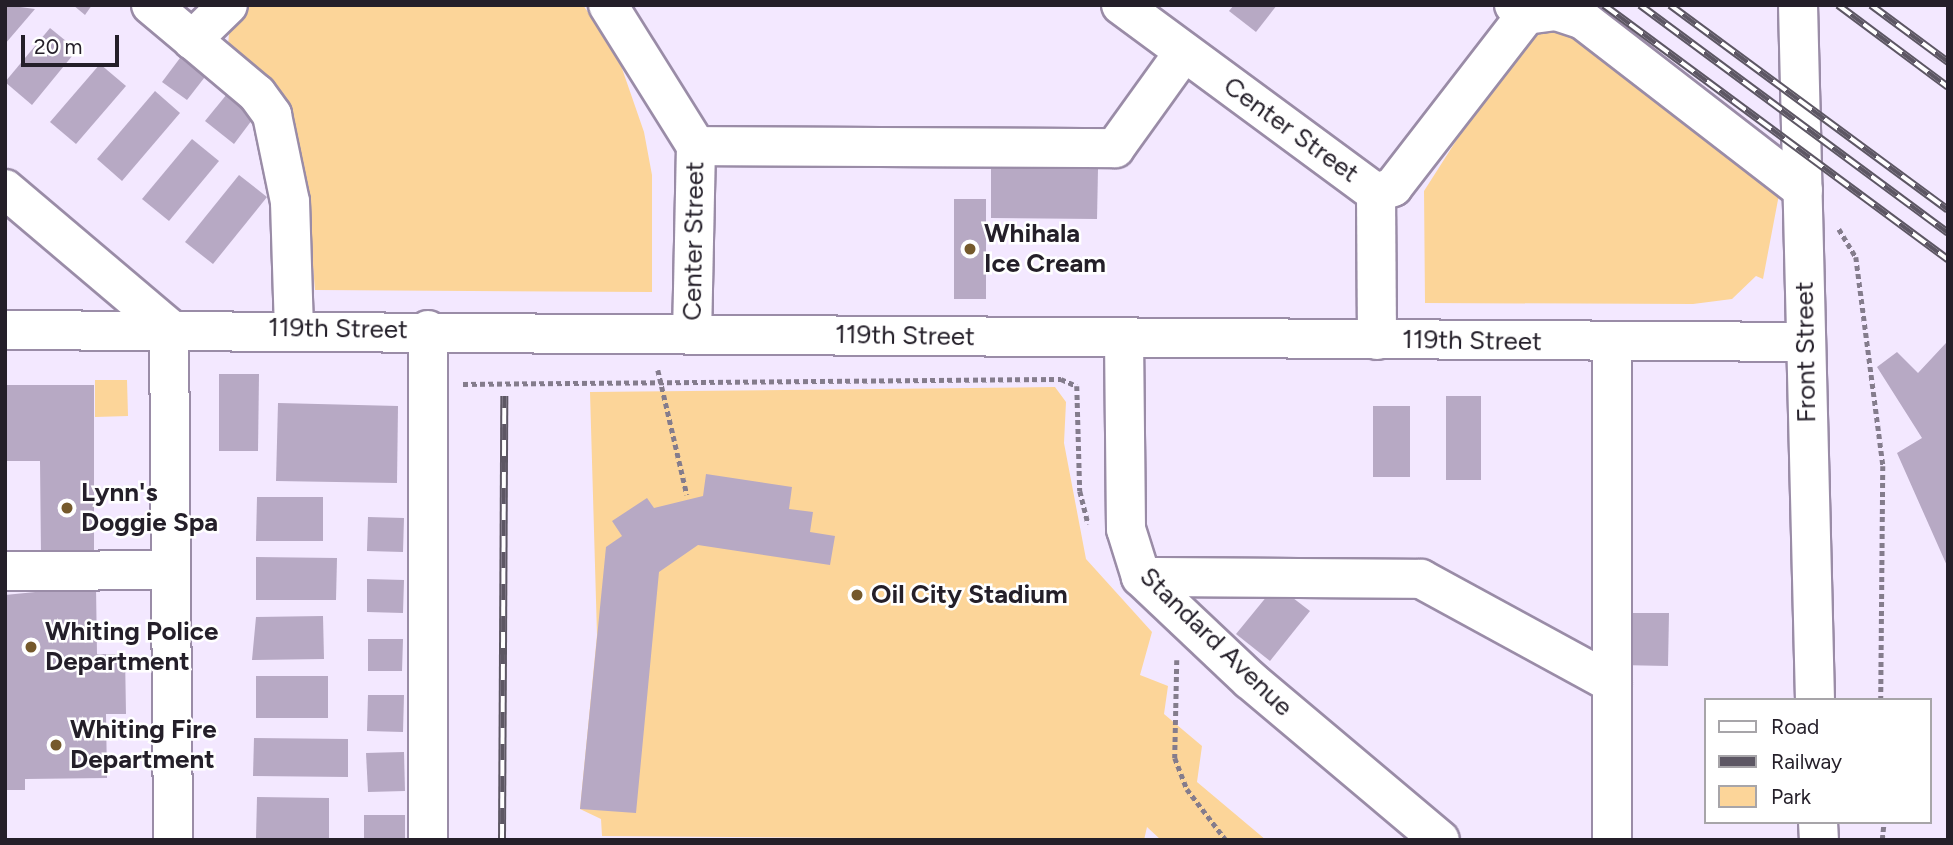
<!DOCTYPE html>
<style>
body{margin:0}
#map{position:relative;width:1953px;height:845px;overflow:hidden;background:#f3e8ff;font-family:Figtree,sans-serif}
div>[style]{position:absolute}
.green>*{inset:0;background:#fcd599}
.building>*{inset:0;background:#b7a9c4}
.path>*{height:4.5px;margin-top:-2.25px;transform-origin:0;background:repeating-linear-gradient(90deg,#847c8c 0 5px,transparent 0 8.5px)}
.roads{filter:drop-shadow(2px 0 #9a8ca7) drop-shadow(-2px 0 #9a8ca7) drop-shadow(0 2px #9a8ca7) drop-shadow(0 -2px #9a8ca7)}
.minor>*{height:38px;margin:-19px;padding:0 19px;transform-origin:19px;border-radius:19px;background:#fff}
.rail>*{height:8px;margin-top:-4px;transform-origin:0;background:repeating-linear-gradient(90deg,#fff 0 16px,#5d5764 0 32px);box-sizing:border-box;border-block:2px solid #5d5764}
.dots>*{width:19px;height:19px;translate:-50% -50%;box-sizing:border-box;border:4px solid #fff;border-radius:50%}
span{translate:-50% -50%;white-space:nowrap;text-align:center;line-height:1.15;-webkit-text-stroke:5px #fff;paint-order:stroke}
.street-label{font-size:26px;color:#241f29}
.poi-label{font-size:26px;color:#241f29;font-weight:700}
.left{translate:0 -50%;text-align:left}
.frame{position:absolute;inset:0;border:7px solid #241f29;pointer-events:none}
.legend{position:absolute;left:1704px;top:698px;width:228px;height:126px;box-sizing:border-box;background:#fff;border:2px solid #a7a5a9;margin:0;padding:9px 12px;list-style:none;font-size:21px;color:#241f29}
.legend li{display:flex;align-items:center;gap:14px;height:35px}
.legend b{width:35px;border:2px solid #a7a5a9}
.scale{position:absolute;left:21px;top:35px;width:98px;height:32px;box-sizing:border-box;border:4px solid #241f29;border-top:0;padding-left:9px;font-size:21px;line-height:24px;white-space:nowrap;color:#241f29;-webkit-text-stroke:5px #fff;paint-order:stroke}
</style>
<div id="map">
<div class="green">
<i style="clip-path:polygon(247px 5px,583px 5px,617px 54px,644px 132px,652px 175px,652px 292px,315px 290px,307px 195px,228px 45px,230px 23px)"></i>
<i style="clip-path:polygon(1568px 29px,1781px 184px,1763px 279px,1756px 276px,1732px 299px,1693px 304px,1425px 303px,1424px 191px,1523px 36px)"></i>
<i style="clip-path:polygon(95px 380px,127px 380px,128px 416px,95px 417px)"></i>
<i style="clip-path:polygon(1055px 387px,1066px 402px,1064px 443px,1086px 559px,1152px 632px,1140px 675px,1168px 686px,1164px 714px,1202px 746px,1197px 782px,1266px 840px,1161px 840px,1147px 827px,1144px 840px,602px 836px,601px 819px,580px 809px,597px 635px,590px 392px)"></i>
</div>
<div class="building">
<i style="clip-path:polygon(5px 5px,35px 9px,5px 44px)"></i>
<i style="clip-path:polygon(73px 5px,92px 5px,85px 15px)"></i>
<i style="clip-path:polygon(1234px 5px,1277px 5px,1256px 32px,1229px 11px)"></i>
<i style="clip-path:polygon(50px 28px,77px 50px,32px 105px,5px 82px)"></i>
<i style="clip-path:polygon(183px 54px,208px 73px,187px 100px,162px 82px)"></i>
<i style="clip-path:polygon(100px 64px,126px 86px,76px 144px,50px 122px)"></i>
<i style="clip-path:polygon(155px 91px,180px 113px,122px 181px,97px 159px)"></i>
<i style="clip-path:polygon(227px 94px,255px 116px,234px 144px,205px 121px)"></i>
<i style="clip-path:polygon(192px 139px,219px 161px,169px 221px,142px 199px)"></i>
<i style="clip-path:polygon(991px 169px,1098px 169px,1097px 219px,991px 218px)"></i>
<i style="clip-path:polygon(239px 175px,267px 197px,213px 264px,185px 242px)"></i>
<i style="clip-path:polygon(954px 199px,986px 199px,986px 299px,954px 299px)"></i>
<i style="clip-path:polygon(1946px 343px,1948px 344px,1948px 568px,1897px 453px,1922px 438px,1877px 367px,1897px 352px,1918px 373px)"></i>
<i style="clip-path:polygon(219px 374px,259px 374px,258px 451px,219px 451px)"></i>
<i style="clip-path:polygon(5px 385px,94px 385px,94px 555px,41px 555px,40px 461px,5px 461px)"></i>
<i style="clip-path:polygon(1446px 396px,1481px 396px,1481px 480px,1446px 480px)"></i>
<i style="clip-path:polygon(278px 403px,398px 406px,397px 483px,276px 481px)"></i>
<i style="clip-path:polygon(1373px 406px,1410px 406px,1410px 477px,1373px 477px)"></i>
<i style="clip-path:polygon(706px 474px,792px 487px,789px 509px,813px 512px,810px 532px,835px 536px,830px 565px,698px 545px,659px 572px,636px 813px,580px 809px,606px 547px,622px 536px,612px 521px,647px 498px,654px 508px,703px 496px)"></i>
<i style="clip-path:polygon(257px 497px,323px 497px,323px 541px,256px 541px)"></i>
<i style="clip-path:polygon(368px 517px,404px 518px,403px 552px,367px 551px)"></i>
<i style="clip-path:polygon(256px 557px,337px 558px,336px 600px,256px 600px)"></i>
<i style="clip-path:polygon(367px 579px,404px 580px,403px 613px,367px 612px)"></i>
<i style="clip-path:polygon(1276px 585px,1310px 611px,1270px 661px,1236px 634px)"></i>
<i style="clip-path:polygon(96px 586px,97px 654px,125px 654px,126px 714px,106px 714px,107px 778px,25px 779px,25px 790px,5px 790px,5px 595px)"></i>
<i style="clip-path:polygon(1620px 613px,1669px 613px,1668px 666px,1619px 665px)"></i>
<i style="clip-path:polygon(323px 616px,324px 659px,252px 660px,256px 617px)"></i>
<i style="clip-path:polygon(368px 639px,403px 639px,402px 671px,368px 671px)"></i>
<i style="clip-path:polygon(256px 676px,328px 676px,328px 718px,256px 718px)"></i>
<i style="clip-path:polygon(368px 695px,404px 695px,403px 732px,367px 731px)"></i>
<i style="clip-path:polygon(254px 738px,348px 739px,348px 777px,253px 776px)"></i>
<i style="clip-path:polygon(404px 752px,405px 791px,368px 792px,366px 753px)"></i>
<i style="clip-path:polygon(257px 797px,329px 798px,329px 839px,256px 838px)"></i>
<i style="clip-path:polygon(364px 815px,405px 815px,405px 840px,364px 840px)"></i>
</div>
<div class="path">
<i style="left:1839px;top:229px;width:33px;rotate:59deg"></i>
<i style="left:1856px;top:257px;width:211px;rotate:82.6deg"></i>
<i style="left:1883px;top:466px;width:234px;rotate:90.5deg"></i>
<i style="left:658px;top:370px;width:128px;rotate:76.9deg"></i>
<i style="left:463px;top:384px;width:598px;rotate:-0.48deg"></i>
<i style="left:1061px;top:379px;width:17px;rotate:24deg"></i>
<i style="left:1077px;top:386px;width:105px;rotate:88.4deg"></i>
<i style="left:1080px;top:491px;width:34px;rotate:76deg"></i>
<i style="left:1177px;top:660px;width:98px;rotate:91.2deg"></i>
<i style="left:1175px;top:758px;width:33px;rotate:69deg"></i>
<i style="left:1187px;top:789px;width:64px;rotate:52.6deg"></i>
<i style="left:1882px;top:840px;width:18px;rotate:-84deg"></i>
</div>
<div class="roads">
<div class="minor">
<i style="left:151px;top:5px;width:138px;rotate:40deg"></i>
<i style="left:257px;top:94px;width:26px;rotate:54deg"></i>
<i style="left:272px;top:115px;width:89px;rotate:78.3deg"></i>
<i style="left:290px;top:202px;width:127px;rotate:88.2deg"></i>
<i style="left:608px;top:5px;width:166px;rotate:58deg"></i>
<i style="left:696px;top:146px;width:187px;rotate:91.2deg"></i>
<i style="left:1121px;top:5px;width:317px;rotate:36.4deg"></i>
<i style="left:1514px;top:5px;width:16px;rotate:40deg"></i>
<i style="left:1526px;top:15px;width:30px;rotate:-8deg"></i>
<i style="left:1556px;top:11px;width:28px;rotate:18deg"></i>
<i style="left:1583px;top:20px;width:278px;rotate:37.7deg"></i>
<i style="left:1798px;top:5px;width:695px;rotate:88.6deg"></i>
<i style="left:192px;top:40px;width:50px;rotate:-44.2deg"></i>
<i style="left:696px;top:146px;width:419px;rotate:0.3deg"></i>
<i style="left:1115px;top:148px;width:118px;rotate:-54.3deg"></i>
<i style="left:5px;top:189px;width:215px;rotate:40.3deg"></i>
<i style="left:1376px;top:193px;width:18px;rotate:-19deg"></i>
<i style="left:1393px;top:187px;width:217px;rotate:-52.3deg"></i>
<i style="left:1376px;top:193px;width:147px;rotate:89.6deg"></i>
<i style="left:169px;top:328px;width:512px;rotate:89.55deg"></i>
<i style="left:5px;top:330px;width:1801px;rotate:0.38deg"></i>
<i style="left:428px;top:330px;width:510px;rotate:90deg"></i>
<i style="left:1124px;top:338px;width:191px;rotate:89.4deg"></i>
<i style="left:1126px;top:529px;width:50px;rotate:72.6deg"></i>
<i style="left:1141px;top:577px;width:150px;rotate:43.4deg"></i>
<i style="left:1250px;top:680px;width:248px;rotate:40.1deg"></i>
<i style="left:1612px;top:343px;width:497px;rotate:90deg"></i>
<i style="left:5px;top:571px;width:166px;rotate:-0.3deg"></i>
<i style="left:1141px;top:577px;width:280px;rotate:0.4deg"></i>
<i style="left:1421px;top:579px;width:217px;rotate:28.6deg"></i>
<i style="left:1818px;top:822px;width:18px;rotate:87deg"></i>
</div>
</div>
<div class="rail">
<i style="left:1604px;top:5px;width:428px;rotate:36.5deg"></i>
<i style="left:1640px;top:5px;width:383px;rotate:36.5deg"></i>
<i style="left:1670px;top:5px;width:345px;rotate:36.4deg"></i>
<i style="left:1838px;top:5px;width:137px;rotate:36.7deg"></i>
<i style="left:1871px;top:5px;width:96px;rotate:36.5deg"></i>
<i style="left:502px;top:840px;width:444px;rotate:-89.7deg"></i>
</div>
<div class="dots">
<i style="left:970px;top:249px;background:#75592c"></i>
<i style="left:67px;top:508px;background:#75592c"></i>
<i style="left:857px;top:595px;background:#75592c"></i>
<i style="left:31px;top:647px;background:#75592c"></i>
<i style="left:56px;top:745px;background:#75592c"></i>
</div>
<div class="street-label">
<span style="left:1291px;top:130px;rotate:36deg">Center Street</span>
<span style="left:694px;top:241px;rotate:-89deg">Center Street</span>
<span style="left:338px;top:329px;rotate:1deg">119th Street</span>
<span style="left:905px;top:336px;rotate:1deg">119th Street</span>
<span style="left:1472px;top:341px;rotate:1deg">119th Street</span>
<span style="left:1806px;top:352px;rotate:-91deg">Front Street</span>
<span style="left:1216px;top:642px;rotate:44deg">Standard Avenue</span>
</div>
<div class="poi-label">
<span class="left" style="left:984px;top:249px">Whihala<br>Ice Cream</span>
<span class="left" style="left:81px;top:508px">Lynn's<br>Doggie Spa</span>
<span class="left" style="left:871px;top:595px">Oil City Stadium</span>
<span class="left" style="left:45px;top:647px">Whiting Police<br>Department</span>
<span class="left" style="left:70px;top:745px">Whiting Fire<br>Department</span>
</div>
<div class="frame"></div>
<ul class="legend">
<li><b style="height:9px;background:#fff"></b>Road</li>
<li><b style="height:9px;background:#5d5764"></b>Railway</li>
<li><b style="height:19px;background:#fcd599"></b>Park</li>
</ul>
<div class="scale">20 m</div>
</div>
